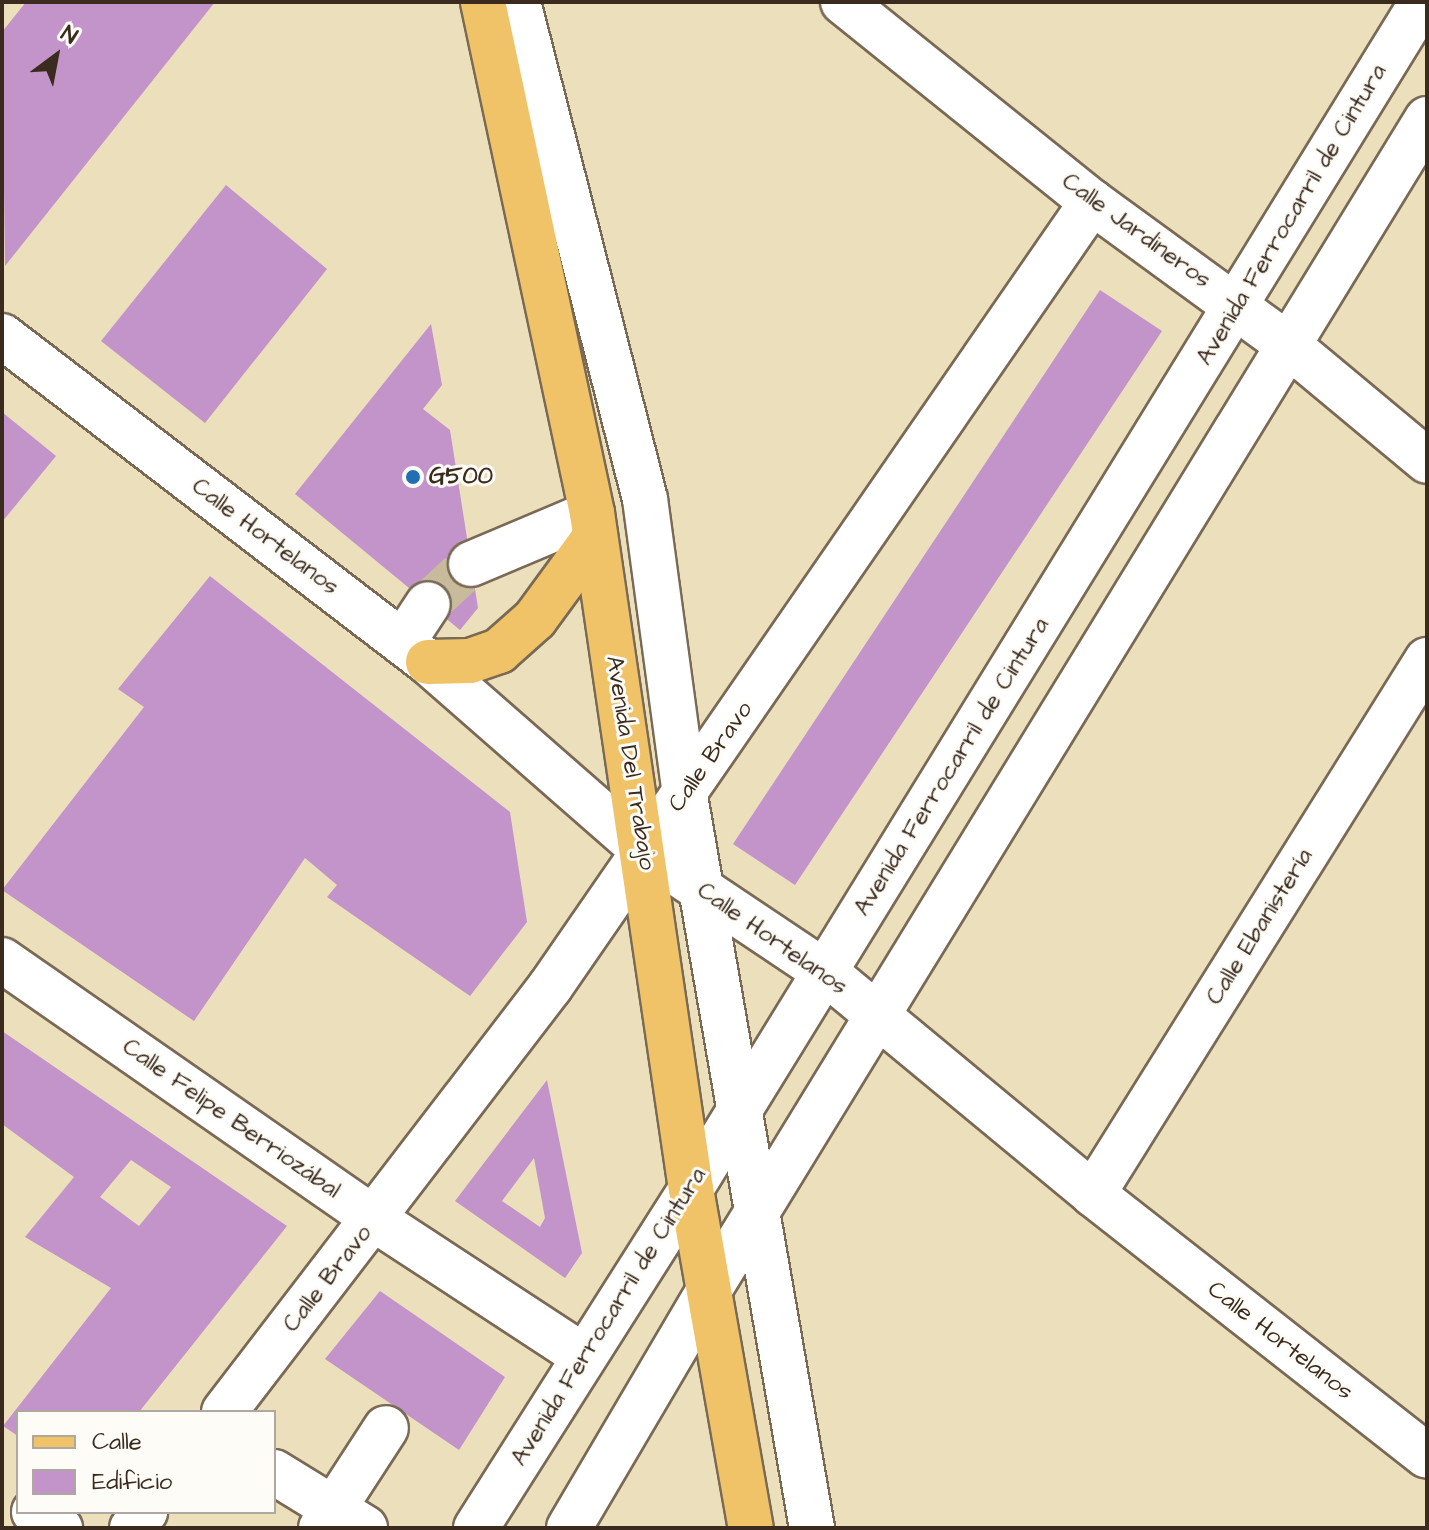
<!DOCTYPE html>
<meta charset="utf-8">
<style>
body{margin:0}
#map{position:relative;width:1429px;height:1530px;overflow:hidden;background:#ebdfbc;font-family:"Architects Daughter",sans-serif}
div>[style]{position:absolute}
.building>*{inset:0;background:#c294ca}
.minor-tunnel>*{height:44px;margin-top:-22px;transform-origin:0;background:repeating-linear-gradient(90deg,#c8bb9c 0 44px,transparent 0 66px)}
.roads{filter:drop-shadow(2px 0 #796955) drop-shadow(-2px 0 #796955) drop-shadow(0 2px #796955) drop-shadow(0 -2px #796955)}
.minor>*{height:44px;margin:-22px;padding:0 22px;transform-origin:22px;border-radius:22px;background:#fff}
.major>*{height:44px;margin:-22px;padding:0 22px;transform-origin:22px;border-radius:22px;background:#f0c369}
.dots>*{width:22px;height:22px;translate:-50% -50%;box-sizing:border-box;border:4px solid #fdfcf7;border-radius:50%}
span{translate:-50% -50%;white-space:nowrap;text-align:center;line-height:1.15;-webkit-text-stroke:6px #fdfcf7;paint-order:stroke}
.street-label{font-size:24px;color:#3b2a1e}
.poi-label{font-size:24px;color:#3b2a1e;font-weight:700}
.left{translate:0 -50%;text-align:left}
.frame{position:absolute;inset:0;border:4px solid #3b2a1e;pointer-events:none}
.legend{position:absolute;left:16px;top:1410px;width:260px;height:104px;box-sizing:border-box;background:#fdfcf7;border:2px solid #afa8a0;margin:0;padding:10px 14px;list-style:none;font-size:24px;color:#3b2a1e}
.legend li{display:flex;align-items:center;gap:16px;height:40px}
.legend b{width:40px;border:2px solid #afa8a0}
.north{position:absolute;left:16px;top:16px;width:80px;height:80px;-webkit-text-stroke:6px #fdfcf7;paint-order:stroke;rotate:32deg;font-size:22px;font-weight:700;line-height:32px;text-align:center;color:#3b2a1e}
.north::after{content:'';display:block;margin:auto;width:28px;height:36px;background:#3b2a1e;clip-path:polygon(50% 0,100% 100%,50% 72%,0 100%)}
</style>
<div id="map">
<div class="building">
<i style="clip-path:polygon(26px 2px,215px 2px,5px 266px,2px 32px)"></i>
<i style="clip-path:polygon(226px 185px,327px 269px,205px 423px,101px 341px)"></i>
<i style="clip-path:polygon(1100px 290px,1162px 331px,795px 885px,733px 844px)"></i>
<i style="clip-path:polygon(431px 324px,442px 385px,423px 409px,450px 430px,478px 608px,460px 630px,295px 494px)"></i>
<i style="clip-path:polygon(2px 412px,56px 456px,2px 522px)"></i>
<i style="clip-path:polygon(210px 576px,510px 812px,527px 922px,470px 996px,327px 897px,337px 885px,305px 858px,194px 1021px,2px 890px,144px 707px,118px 689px)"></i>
<i style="clip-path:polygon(evenodd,2px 1031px,287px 1226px,139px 1412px,18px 1412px,18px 1436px,3px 1426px,111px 1288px,25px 1237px,74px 1177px,2px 1124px,2px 1031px,131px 1160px,171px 1187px,139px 1226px,100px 1197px,131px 1160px)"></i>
<i style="clip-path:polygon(evenodd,547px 1080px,582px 1253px,565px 1278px,455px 1201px,547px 1080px,534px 1158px,545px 1218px,540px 1227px,502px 1201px,534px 1158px)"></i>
<i style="clip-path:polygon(380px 1291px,505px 1377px,459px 1450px,325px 1359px)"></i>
</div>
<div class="minor-tunnel">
<i style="left:428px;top:604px;width:59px;rotate:-42.9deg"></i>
</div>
<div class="roads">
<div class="minor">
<i style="left:518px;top:2px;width:513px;rotate:75.67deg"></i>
<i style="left:645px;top:499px;width:300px;rotate:82.3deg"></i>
<i style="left:685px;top:796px;width:743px;rotate:80.16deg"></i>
<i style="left:843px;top:2px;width:319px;rotate:38.8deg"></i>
<i style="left:1092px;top:202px;width:243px;rotate:36.1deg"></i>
<i style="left:1288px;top:345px;width:181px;rotate:39.8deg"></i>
<i style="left:2px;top:336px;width:536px;rotate:37.43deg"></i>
<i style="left:428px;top:662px;width:287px;rotate:41.2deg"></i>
<i style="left:644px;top:851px;width:218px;rotate:33.8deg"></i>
<i style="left:825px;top:972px;width:348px;rotate:39.6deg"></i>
<i style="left:1093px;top:1194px;width:424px;rotate:38.1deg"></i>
<i style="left:471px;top:564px;width:131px;rotate:-22.9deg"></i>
<i style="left:403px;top:642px;width:45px;rotate:-56.7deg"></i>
<i style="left:2px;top:960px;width:453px;rotate:34.8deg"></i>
<i style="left:374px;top:1219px;width:249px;rotate:33.2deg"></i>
<i style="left:1093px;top:1194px;width:630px;rotate:-57.98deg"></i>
<i style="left:224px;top:1412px;width:536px;rotate:-52.51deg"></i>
<i style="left:550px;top:987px;width:954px;rotate:-55.38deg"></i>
<i style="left:274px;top:1472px;width:107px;rotate:31.6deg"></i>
<i style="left:34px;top:1512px;width:31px;rotate:32deg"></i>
<i style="left:132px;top:1528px;width:21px;rotate:-51deg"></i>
<i style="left:321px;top:1528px;width:119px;rotate:-57deg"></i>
<i style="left:476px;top:1528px;width:401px;rotate:-57.6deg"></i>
<i style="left:691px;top:1189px;width:1394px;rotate:-58.37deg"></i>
<i style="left:569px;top:1528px;width:280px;rotate:-59.5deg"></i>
<i style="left:711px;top:1287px;width:1370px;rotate:-58.49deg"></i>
</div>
<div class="major">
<i style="left:483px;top:2px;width:522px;rotate:77.96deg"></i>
<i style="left:592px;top:513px;width:683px;rotate:81.67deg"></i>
<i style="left:691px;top:1189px;width:344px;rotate:80deg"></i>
<i style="left:428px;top:662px;width:42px;rotate:-1.4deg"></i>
<i style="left:470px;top:661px;width:31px;rotate:-19deg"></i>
<i style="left:499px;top:651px;width:48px;rotate:-41.6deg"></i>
<i style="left:535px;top:619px;width:102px;rotate:-53.8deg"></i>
</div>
</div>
<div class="dots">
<i style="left:413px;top:477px;background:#1f6fb2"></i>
</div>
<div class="street-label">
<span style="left:1292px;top:215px;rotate:-59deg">Avenida Ferrocarril de Cintura</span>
<span style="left:1136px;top:231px;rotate:36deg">Calle Jardineros</span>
<span style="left:265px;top:537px;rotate:37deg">Calle Hortelanos</span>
<span style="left:711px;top:757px;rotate:-55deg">Calle Bravo</span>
<span style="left:630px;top:763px;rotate:81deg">Avenida Del Trabajo</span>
<span style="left:952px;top:767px;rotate:-58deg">Avenida Ferrocarril de Cintura</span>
<span style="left:1260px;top:927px;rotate:-58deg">Calle Ebanistería</span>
<span style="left:772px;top:939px;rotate:35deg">Calle Hortelanos</span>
<span style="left:231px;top:1119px;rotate:35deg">Calle Felipe Berriozábal</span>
<span style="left:328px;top:1279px;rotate:-52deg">Calle Bravo</span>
<span style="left:609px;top:1317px;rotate:-58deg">Avenida Ferrocarril de Cintura</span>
<span style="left:1280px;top:1341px;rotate:38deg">Calle Hortelanos</span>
</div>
<div class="poi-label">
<span class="left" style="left:429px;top:477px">G500</span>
</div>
<div class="frame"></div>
<ul class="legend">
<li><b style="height:10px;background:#f0c369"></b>Calle</li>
<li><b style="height:22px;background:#c294ca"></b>Edificio</li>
</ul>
<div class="north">N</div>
</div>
